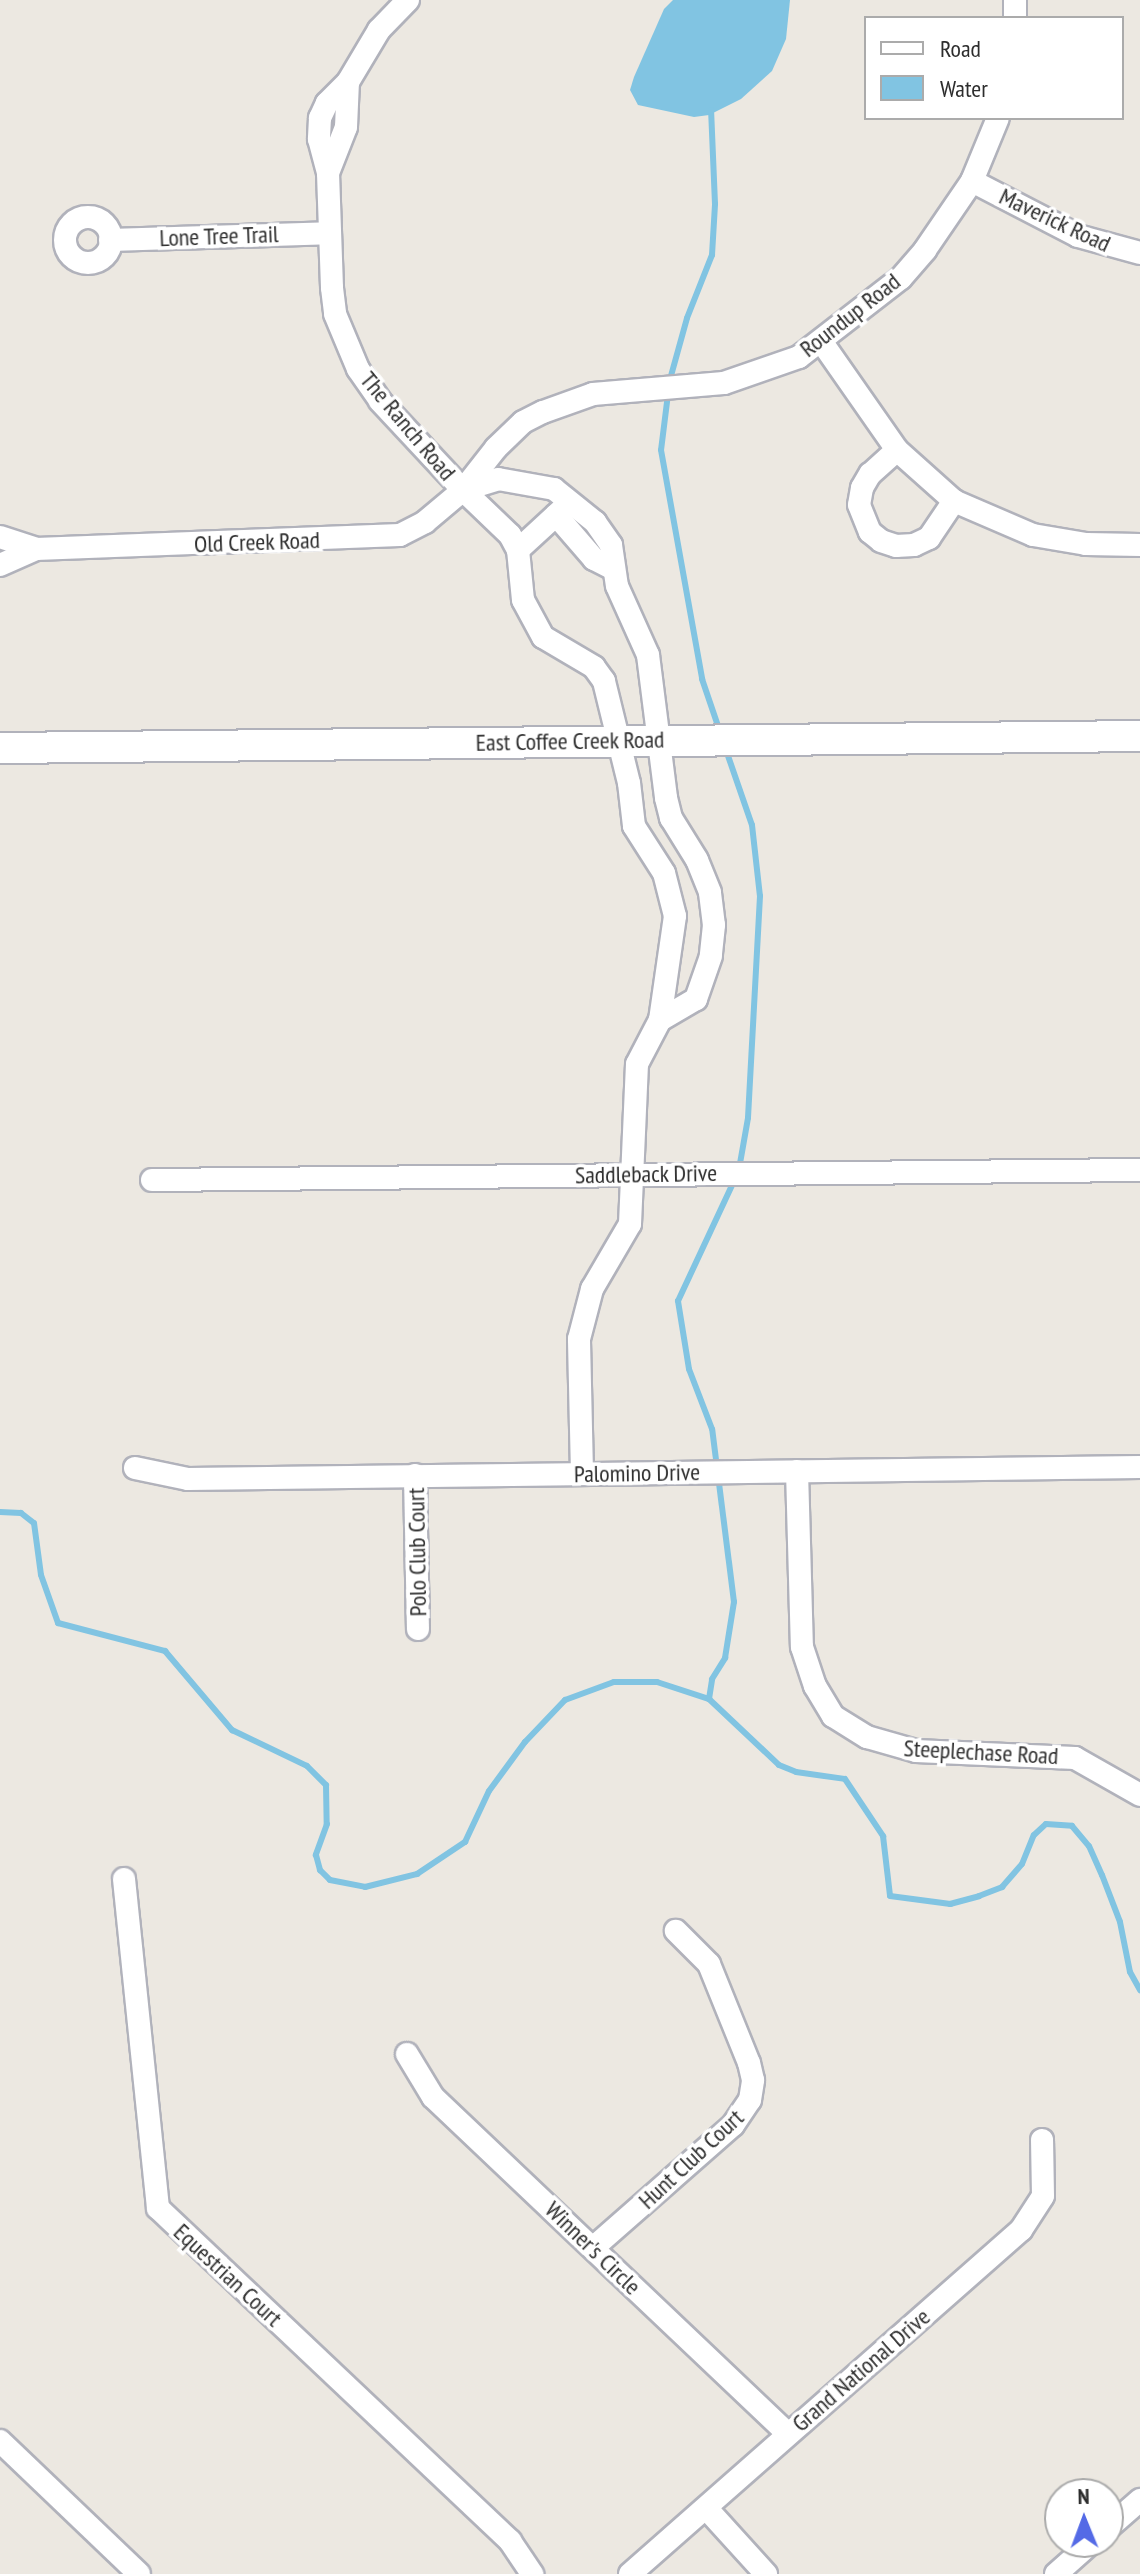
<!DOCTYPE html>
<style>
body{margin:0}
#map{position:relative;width:1140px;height:2574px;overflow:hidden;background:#ece8e1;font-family:"PT Sans Narrow",sans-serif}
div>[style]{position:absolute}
.water>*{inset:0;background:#81c4e2}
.stream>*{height:6px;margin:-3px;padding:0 3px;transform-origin:3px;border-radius:3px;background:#81c4e2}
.roads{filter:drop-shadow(2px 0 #b1b2bb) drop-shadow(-2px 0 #b1b2bb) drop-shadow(0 2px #b1b2bb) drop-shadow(0 -2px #b1b2bb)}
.street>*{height:22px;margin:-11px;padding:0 11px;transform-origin:11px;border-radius:11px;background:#fff}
.street>.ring{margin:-11px;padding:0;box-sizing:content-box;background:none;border:22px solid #fff;border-radius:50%}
.secondary>*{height:30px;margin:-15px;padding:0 15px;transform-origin:15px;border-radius:15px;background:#fff}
span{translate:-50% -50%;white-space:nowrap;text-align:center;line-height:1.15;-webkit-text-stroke:7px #fff;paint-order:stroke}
.street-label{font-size:24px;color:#2d2d2d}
.legend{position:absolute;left:864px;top:16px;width:260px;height:104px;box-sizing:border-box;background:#fff;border:2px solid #ababab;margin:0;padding:10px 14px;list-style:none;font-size:24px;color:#2d2d2d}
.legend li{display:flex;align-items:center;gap:16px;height:40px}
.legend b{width:40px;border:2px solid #ababab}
.north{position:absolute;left:1044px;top:2478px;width:80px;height:80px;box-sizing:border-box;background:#fff;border:2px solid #ababab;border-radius:50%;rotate:359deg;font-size:22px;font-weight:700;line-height:32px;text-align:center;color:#2d2d2d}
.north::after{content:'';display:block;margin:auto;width:28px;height:36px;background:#546ae6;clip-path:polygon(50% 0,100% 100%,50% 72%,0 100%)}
</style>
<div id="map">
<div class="water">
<i style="clip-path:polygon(673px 0,790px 0,786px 39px,772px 71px,741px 99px,709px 115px,694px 117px,638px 105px,630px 90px,634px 77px,664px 9px)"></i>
</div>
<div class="stream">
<i style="left:669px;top:383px;width:67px;rotate:-74.5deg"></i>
<i style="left:687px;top:318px;width:68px;rotate:-68.4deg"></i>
<i style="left:712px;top:255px;width:51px;rotate:-86.6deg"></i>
<i style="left:715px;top:204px;width:94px;rotate:-92.4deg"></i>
<i style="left:668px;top:394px;width:56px;rotate:97.1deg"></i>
<i style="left:661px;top:450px;width:233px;rotate:79.8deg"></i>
<i style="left:702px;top:679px;width:56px;rotate:71.2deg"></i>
<i style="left:726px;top:750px;width:79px;rotate:70.9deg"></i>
<i style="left:752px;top:825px;width:71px;rotate:83.6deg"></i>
<i style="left:760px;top:896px;width:222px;rotate:93.1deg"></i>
<i style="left:748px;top:1118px;width:52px;rotate:100deg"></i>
<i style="left:0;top:1512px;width:21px;rotate:3deg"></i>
<i style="left:21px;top:1513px;width:16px;rotate:38deg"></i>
<i style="left:34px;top:1523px;width:52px;rotate:82.3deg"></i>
<i style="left:41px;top:1575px;width:51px;rotate:70.5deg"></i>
<i style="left:58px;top:1623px;width:111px;rotate:14.7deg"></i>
<i style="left:165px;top:1651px;width:104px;rotate:49.7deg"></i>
<i style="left:232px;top:1730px;width:83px;rotate:25.6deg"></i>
<i style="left:307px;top:1766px;width:27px;rotate:45deg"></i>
<i style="left:326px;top:1785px;width:39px;rotate:89deg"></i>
<i style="left:327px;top:1824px;width:33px;rotate:110deg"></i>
<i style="left:316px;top:1855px;width:16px;rotate:75deg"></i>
<i style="left:320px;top:1870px;width:14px;rotate:45deg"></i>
<i style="left:330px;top:1880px;width:36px;rotate:11deg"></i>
<i style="left:365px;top:1887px;width:54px;rotate:-14deg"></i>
<i style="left:417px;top:1874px;width:58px;rotate:-33.7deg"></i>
<i style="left:465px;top:1842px;width:56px;rotate:-64.8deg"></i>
<i style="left:489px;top:1791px;width:61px;rotate:-53.7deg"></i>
<i style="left:525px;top:1742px;width:58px;rotate:-46.4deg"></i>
<i style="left:565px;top:1700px;width:52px;rotate:-20.2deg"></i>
<i style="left:614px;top:1682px;width:43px"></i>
<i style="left:657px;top:1682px;width:55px;rotate:18.1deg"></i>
<i style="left:709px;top:1699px;width:96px;rotate:43.3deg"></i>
<i style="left:779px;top:1765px;width:18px;rotate:22deg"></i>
<i style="left:796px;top:1772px;width:49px;rotate:8.1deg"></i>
<i style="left:845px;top:1779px;width:69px;rotate:56.3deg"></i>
<i style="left:883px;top:1836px;width:60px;rotate:83.3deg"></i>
<i style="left:890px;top:1896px;width:61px;rotate:7.6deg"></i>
<i style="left:950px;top:1904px;width:30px;rotate:-15deg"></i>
<i style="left:979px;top:1896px;width:25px;rotate:-21deg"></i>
<i style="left:1002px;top:1887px;width:30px;rotate:-49deg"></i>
<i style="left:1022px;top:1864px;width:31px;rotate:-68deg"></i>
<i style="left:1034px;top:1835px;width:16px;rotate:-43deg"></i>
<i style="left:1046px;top:1824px;width:26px;rotate:4deg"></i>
<i style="left:1072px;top:1826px;width:26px;rotate:50deg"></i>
<i style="left:1089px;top:1846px;width:32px;rotate:66deg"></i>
<i style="left:1102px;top:1875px;width:50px;rotate:69deg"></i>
<i style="left:1120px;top:1922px;width:51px;rotate:78.7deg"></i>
<i style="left:1130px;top:1972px;width:21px;rotate:61deg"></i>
<i style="left:709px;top:1699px;width:20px;rotate:-81deg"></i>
<i style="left:712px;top:1679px;width:25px;rotate:-58deg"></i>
<i style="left:725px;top:1658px;width:57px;rotate:-80.9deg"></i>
<i style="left:734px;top:1602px;width:174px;rotate:-97.2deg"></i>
<i style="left:712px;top:1429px;width:64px;rotate:-111deg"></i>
<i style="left:689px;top:1369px;width:69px;rotate:-99.2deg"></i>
<i style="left:678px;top:1301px;width:135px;rotate:-65deg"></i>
</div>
<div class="roads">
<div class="street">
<i style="left:408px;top:0;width:42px;rotate:134deg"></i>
<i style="left:379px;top:30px;width:61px;rotate:120.8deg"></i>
<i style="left:348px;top:82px;width:30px;rotate:135deg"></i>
<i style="left:327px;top:103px;width:17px;rotate:115deg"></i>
<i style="left:320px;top:118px;width:21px;rotate:93deg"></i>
<i style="left:319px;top:139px;width:35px;rotate:75deg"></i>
<i style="left:328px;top:173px;width:115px;rotate:88deg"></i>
<i style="left:332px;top:288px;width:26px;rotate:83deg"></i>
<i style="left:335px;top:314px;width:60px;rotate:67.3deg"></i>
<i style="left:358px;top:369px;width:39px;rotate:55deg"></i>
<i style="left:380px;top:401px;width:122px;rotate:47deg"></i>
<i style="left:1015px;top:0;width:18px;rotate:90deg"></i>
<i style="left:328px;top:173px;width:49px;rotate:-68.6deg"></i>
<i style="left:346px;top:127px;width:45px;rotate:-87.5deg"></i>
<i style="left:972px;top:181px;width:119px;rotate:27.4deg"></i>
<i style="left:1078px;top:236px;width:64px;rotate:15.3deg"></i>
<i class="ring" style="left:65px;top:217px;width:24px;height:24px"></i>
<i style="left:110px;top:240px;width:218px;rotate:-1.8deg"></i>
<i style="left:821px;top:341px;width:133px;rotate:55.1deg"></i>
<i style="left:897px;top:450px;width:76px;rotate:41.8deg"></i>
<i style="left:954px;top:501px;width:86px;rotate:23.3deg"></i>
<i style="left:1033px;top:535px;width:54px;rotate:9.6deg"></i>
<i style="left:1086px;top:544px;width:54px;rotate:1.1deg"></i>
<i style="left:897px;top:450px;width:36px;rotate:138deg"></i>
<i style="left:870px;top:474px;width:16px;rotate:120deg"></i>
<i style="left:862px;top:488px;width:17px;rotate:100deg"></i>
<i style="left:859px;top:505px;width:29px;rotate:68deg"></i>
<i style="left:870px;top:532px;width:14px;rotate:39deg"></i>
<i style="left:881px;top:541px;width:16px;rotate:18deg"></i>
<i style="left:896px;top:546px;width:18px;rotate:-3deg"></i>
<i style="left:914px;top:545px;width:17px;rotate:-25deg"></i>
<i style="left:929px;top:538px;width:45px;rotate:-56deg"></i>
<i style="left:556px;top:515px;width:58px;rotate:49.2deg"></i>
<i style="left:594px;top:559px;width:22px;rotate:27deg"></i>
<i style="left:0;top:537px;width:38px;rotate:18deg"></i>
<i style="left:36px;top:549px;width:364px;rotate:-2.2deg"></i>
<i style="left:400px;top:535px;width:28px;rotate:-27deg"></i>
<i style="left:425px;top:522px;width:50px;rotate:-40.1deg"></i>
<i style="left:463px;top:490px;width:53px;rotate:-51.8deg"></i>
<i style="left:496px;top:448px;width:37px;rotate:-44deg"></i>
<i style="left:523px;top:422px;width:22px;rotate:-27deg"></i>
<i style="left:543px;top:412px;width:53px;rotate:-19.8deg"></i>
<i style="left:593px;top:394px;width:131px;rotate:-4.8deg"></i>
<i style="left:724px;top:383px;width:79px;rotate:-19.1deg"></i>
<i style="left:799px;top:357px;width:129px;rotate:-37.8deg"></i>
<i style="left:901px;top:278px;width:37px;rotate:-49deg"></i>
<i style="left:925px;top:250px;width:83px;rotate:-55.7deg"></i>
<i style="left:972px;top:181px;width:68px;rotate:-67.6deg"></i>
<i style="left:518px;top:550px;width:67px;rotate:-42.6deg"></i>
<i style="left:0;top:565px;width:39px;rotate:-24deg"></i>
<i style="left:152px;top:1180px;width:988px;rotate:-0.58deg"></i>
<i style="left:135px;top:1468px;width:54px;rotate:11.7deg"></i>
<i style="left:188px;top:1479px;width:952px;rotate:-0.72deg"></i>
<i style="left:797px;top:1471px;width:176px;rotate:88.4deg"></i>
<i style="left:802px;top:1647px;width:41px;rotate:71.6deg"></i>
<i style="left:815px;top:1686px;width:35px;rotate:59deg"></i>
<i style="left:833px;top:1716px;width:40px;rotate:32deg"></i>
<i style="left:867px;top:1737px;width:51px;rotate:15.9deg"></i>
<i style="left:916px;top:1751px;width:159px;rotate:2.5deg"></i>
<i style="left:1075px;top:1758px;width:75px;rotate:29.6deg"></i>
<i style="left:582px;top:1473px;width:134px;rotate:-91.3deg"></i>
<i style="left:579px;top:1339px;width:52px;rotate:-75.4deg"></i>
<i style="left:592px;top:1289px;width:75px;rotate:-59.7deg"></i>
<i style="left:630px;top:1224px;width:160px;rotate:-87.5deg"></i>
<i style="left:637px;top:1064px;width:50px;rotate:-62.4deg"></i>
<i style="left:660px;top:1020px;width:105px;rotate:-81.8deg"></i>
<i style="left:675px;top:916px;width:44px;rotate:-104.3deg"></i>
<i style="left:664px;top:873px;width:56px;rotate:-122.6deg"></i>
<i style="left:634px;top:826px;width:43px;rotate:-96.6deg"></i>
<i style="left:629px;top:783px;width:105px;rotate:-103.8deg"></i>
<i style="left:604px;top:681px;width:17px;rotate:-126deg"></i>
<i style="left:594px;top:667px;width:59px;rotate:-149.5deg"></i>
<i style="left:543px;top:637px;width:42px;rotate:-118.4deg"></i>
<i style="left:523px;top:600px;width:50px;rotate:-95.7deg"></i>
<i style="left:518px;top:550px;width:17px;rotate:-118deg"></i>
<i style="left:510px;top:535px;width:65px;rotate:-136.2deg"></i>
<i style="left:463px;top:490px;width:37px;rotate:-17deg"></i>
<i style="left:498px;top:479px;width:57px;rotate:10.1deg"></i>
<i style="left:554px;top:489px;width:53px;rotate:38.8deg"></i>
<i style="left:595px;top:522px;width:28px;rotate:55deg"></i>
<i style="left:611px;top:545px;width:41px;rotate:81.7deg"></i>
<i style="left:617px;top:586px;width:76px;rotate:65.8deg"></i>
<i style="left:648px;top:655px;width:144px;rotate:82.8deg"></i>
<i style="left:666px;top:798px;width:21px;rotate:76deg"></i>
<i style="left:671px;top:818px;width:49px;rotate:58.2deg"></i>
<i style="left:697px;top:860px;width:35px;rotate:68deg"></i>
<i style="left:710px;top:893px;width:32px;rotate:83deg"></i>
<i style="left:714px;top:925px;width:31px;rotate:96deg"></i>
<i style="left:711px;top:956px;width:46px;rotate:109.2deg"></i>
<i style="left:696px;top:999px;width:42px;rotate:149.7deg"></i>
<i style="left:415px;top:1475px;width:154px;rotate:88.9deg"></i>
<i style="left:124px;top:1879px;width:331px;rotate:84.1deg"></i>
<i style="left:158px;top:2208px;width:485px;rotate:43.4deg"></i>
<i style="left:510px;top:2541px;width:40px;rotate:56deg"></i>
<i style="left:407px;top:2054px;width:50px;rotate:58.8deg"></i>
<i style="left:433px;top:2097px;width:489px;rotate:43.5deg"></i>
<i style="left:594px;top:2247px;width:185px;rotate:-41.3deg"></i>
<i style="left:733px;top:2125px;width:30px;rotate:-56deg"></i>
<i style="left:750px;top:2100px;width:20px;rotate:-81deg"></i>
<i style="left:753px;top:2080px;width:17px;rotate:-103deg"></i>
<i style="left:749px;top:2063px;width:107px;rotate:-112deg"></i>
<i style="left:709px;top:1964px;width:47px;rotate:-135deg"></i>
<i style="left:0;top:2441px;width:192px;rotate:43.7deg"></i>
<i style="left:707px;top:2509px;width:88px;rotate:47.8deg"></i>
<i style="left:1108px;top:2528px;width:43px;rotate:-41.2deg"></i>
<i style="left:630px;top:2574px;width:521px;rotate:-41.34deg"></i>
<i style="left:1021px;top:2230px;width:40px;rotate:-57.1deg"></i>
<i style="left:1043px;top:2196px;width:56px;rotate:-91deg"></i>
<i style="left:1056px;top:2574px;width:48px;rotate:-41.6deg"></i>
</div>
<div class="secondary">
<i style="left:0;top:748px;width:1140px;rotate:-0.6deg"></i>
</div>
</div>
<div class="street-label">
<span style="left:1055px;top:220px;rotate:25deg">Maverick Road</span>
<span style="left:219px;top:236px;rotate:-2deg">Lone Tree Trail</span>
<span style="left:850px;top:315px;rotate:-38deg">Roundup Road</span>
<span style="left:408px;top:426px;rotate:50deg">The Ranch Road</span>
<span style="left:257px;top:542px;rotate:-2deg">Old Creek Road</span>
<span style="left:570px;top:741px;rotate:-1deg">East Coffee Creek Road</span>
<span style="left:646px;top:1174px;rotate:-1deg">Saddleback Drive</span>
<span style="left:637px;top:1473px;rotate:-1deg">Palomino Drive</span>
<span style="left:417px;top:1552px;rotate:-91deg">Polo Club Court</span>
<span style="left:981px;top:1752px;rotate:3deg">Steeplechase Road</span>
<span style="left:691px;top:2159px;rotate:-43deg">Hunt Club Court</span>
<span style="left:593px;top:2248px;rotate:44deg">Winner's Circle</span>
<span style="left:228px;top:2275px;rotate:43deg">Equestrian Court</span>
<span style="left:861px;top:2370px;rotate:-41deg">Grand National Drive</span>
</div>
<ul class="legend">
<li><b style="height:10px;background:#fff"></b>Road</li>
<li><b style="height:22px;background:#81c4e2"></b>Water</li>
</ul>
<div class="north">N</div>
</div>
